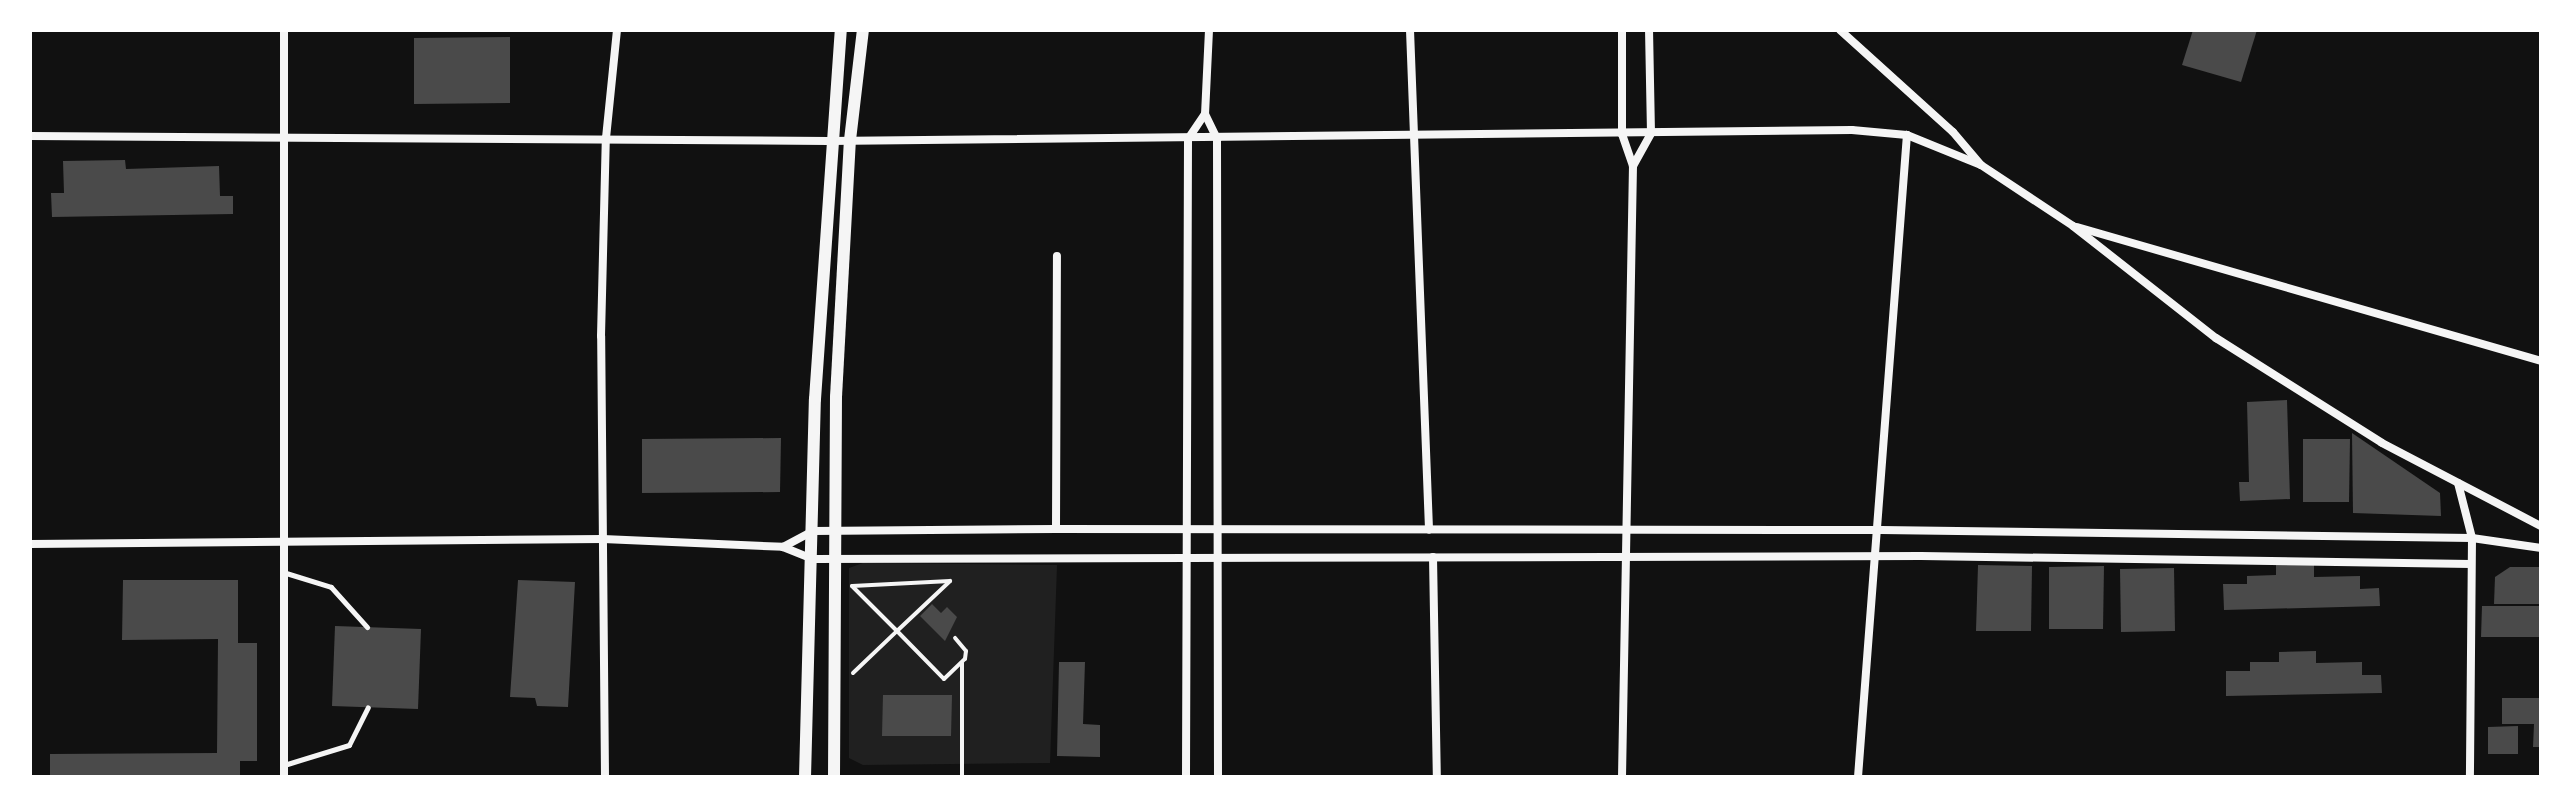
<!DOCTYPE html>
<style>
body{margin:0}
#map{position:relative;width:2571px;height:807px;overflow:hidden;background:#111;font-family:Lora,serif}
div>[style]{position:absolute}
.green>*{inset:0;background:#202020}
.building>*{inset:0;background:#4a4a4a}
.path>*{height:4px;margin:-2px;padding:0 2px;transform-origin:2px;border-radius:2px;background:#f5f5f5}
.service>*{height:5px;margin:-2.5px;padding:0 2.5px;transform-origin:2.5px;border-radius:2.5px;background:#f5f5f5}
.minor>*{height:8px;margin:-4px;padding:0 4px;transform-origin:4px;border-radius:4px;background:#f5f5f5}
.tertiary>*{height:12px;margin:-6px;padding:0 6px;transform-origin:6px;border-radius:6px;background:#f5f5f5}
span{translate:-50% -50%;white-space:nowrap;text-align:center;line-height:1.15;-webkit-text-stroke:8px #fff;paint-order:stroke}
.frame{position:absolute;inset:0;border:32px solid #fff;pointer-events:none}
</style>
<div id="map">
<div class="green">
<i style="clip-path:polygon(863px 563px,1057px 565px,1050px 763px,863px 765px,849px 758px,849px 568px)"></i>
</div>
<div class="building">
<i style="clip-path:polygon(2193px 30px,2257px 30px,2241px 82px,2182px 65px)"></i>
<i style="clip-path:polygon(510px 37px,510px 103px,414px 104px,414px 38px)"></i>
<i style="clip-path:polygon(125px 160px,126px 169px,219px 166px,220px 196px,233px 196px,233px 214px,52px 217px,51px 193px,64px 193px,63px 161px)"></i>
<i style="clip-path:polygon(2287px 400px,2290px 499px,2240px 501px,2239px 482px,2249px 482px,2247px 402px)"></i>
<i style="clip-path:polygon(2352px 433px,2440px 493px,2441px 516px,2353px 513px)"></i>
<i style="clip-path:polygon(781px 438px,780px 492px,642px 493px,642px 439px)"></i>
<i style="clip-path:polygon(2303px 439px,2350px 439px,2349px 502px,2303px 502px)"></i>
<i style="clip-path:polygon(2314px 564px,2314px 577px,2360px 576px,2360px 589px,2379px 588px,2380px 606px,2224px 610px,2223px 584px,2247px 584px,2247px 576px,2276px 575px,2276px 565px)"></i>
<i style="clip-path:polygon(1978px 565px,2032px 566px,2031px 631px,1976px 631px)"></i>
<i style="clip-path:polygon(2104px 566px,2103px 629px,2049px 629px,2049px 567px)"></i>
<i style="clip-path:polygon(2510px 567px,2541px 567px,2541px 604px,2494px 604px,2495px 577px)"></i>
<i style="clip-path:polygon(2174px 568px,2175px 631px,2121px 632px,2120px 569px)"></i>
<i style="clip-path:polygon(123px 580px,238px 580px,238px 643px,257px 643px,257px 761px,240px 761px,240px 777px,50px 777px,50px 754px,217px 753px,218px 639px,122px 640px)"></i>
<i style="clip-path:polygon(518px 580px,575px 582px,568px 707px,537px 706px,535px 698px,510px 697px)"></i>
<i style="clip-path:polygon(932px 604px,941px 613px,947px 607px,957px 617px,945px 641px,920px 616px)"></i>
<i style="clip-path:polygon(2482px 606px,2541px 606px,2541px 637px,2481px 637px)"></i>
<i style="clip-path:polygon(335px 626px,421px 629px,418px 709px,332px 706px)"></i>
<i style="clip-path:polygon(2316px 651px,2316px 663px,2362px 662px,2362px 675px,2381px 675px,2382px 693px,2226px 696px,2226px 671px,2250px 671px,2250px 662px,2279px 662px,2279px 652px)"></i>
<i style="clip-path:polygon(1059px 662px,1085px 662px,1083px 724px,1100px 725px,1100px 757px,1057px 756px)"></i>
<i style="clip-path:polygon(883px 695px,952px 695px,951px 736px,882px 736px)"></i>
<i style="clip-path:polygon(2502px 698px,2541px 698px,2541px 747px,2533px 747px,2534px 724px,2502px 724px)"></i>
<i style="clip-path:polygon(2518px 726px,2518px 754px,2488px 754px,2488px 727px)"></i>
</div>
<div class="path">
<i style="left:962px;top:663px;width:114px;rotate:90deg"></i>
<i style="left:853px;top:673px;width:61px;rotate:-43.7deg"></i>
<i style="left:897px;top:631px;width:73px;rotate:-43.3deg"></i>
<i style="left:950px;top:581px;width:98px;rotate:177.1deg"></i>
<i style="left:852px;top:586px;width:64px;rotate:45deg"></i>
<i style="left:897px;top:631px;width:67px;rotate:45.6deg"></i>
<i style="left:944px;top:679px;width:29px;rotate:-44deg"></i>
<i style="left:965px;top:659px;width:8px;rotate:-83deg"></i>
<i style="left:966px;top:651px;width:17px;rotate:-130deg"></i>
</div>
<div class="service">
<i style="left:286px;top:573px;width:47px;rotate:17.3deg"></i>
<i style="left:331px;top:587px;width:54px;rotate:48deg"></i>
<i style="left:284px;top:765px;width:68px;rotate:-17.1deg"></i>
<i style="left:349px;top:745px;width:42px;rotate:-63.4deg"></i>
</div>
<div class="minor">
<i style="left:1209px;top:30px;width:84px;rotate:92.7deg"></i>
<i style="left:1205px;top:114px;width:28px;rotate:64deg"></i>
<i style="left:1217px;top:139px;width:638px;rotate:89.91deg"></i>
<i style="left:1410px;top:30px;width:500px;rotate:87.82deg"></i>
<i style="left:1840px;top:30px;width:152px;rotate:42.1deg"></i>
<i style="left:1953px;top:132px;width:43px;rotate:49.7deg"></i>
<i style="left:1981px;top:165px;width:110px;rotate:33.5deg"></i>
<i style="left:2073px;top:226px;width:182px;rotate:38.1deg"></i>
<i style="left:2216px;top:338px;width:196px;rotate:32.3deg"></i>
<i style="left:2382px;top:443px;width:179px;rotate:27.6deg"></i>
<i style="left:30px;top:136px;width:799px;rotate:0.36deg"></i>
<i style="left:829px;top:141px;width:1023px;rotate:-0.62deg"></i>
<i style="left:1852px;top:130px;width:55px;rotate:5.2deg"></i>
<i style="left:1907px;top:135px;width:80px;rotate:22.1deg"></i>
<i style="left:1633px;top:166px;width:38px;rotate:-61deg"></i>
<i style="left:1651px;top:133px;width:103px;rotate:-91.1deg"></i>
<i style="left:2077px;top:227px;width:483px;rotate:16.1deg"></i>
<i style="left:2458px;top:483px;width:57px;rotate:75.7deg"></i>
<i style="left:2472px;top:538px;width:239px;rotate:90.5deg"></i>
<i style="left:1056px;top:529px;width:273px;rotate:-89.8deg"></i>
<i style="left:30px;top:544px;width:573px;rotate:-0.5deg"></i>
<i style="left:603px;top:539px;width:180px;rotate:2.5deg"></i>
<i style="left:783px;top:547px;width:31px;rotate:22deg"></i>
<i style="left:812px;top:559px;width:1109px;rotate:-0.15deg"></i>
<i style="left:1921px;top:556px;width:550px;rotate:0.83deg"></i>
<i style="left:783px;top:547px;width:34px;rotate:-28deg"></i>
<i style="left:813px;top:531px;width:243px;rotate:-0.5deg"></i>
<i style="left:1056px;top:529px;width:825px;rotate:0.07deg"></i>
<i style="left:1881px;top:530px;width:591px;rotate:0.78deg"></i>
<i style="left:2472px;top:538px;width:70px;rotate:8.2deg"></i>
<i style="left:1433px;top:557px;width:220px;rotate:89deg"></i>
<i style="left:284px;top:777px;width:747px;rotate:-90deg"></i>
<i style="left:605px;top:777px;width:441px;rotate:-90.5deg"></i>
<i style="left:601px;top:336px;width:198px;rotate:-88.6deg"></i>
<i style="left:606px;top:138px;width:109px;rotate:-84.2deg"></i>
<i style="left:1186px;top:777px;width:638px;rotate:-89.82deg"></i>
<i style="left:1188px;top:139px;width:30px;rotate:-56deg"></i>
<i style="left:1622px;top:777px;width:611px;rotate:-88.97deg"></i>
<i style="left:1633px;top:166px;width:34px;rotate:-109deg"></i>
<i style="left:1622px;top:134px;width:104px;rotate:-90deg"></i>
<i style="left:1858px;top:777px;width:644px;rotate:-85.64deg"></i>
</div>
<div class="tertiary">
<i style="left:805px;top:777px;width:378px;rotate:-88.5deg"></i>
<i style="left:815px;top:399px;width:370px;rotate:-86deg"></i>
<i style="left:834px;top:777px;width:380px;rotate:-89.7deg"></i>
<i style="left:836px;top:397px;width:257px;rotate:-86.9deg"></i>
<i style="left:850px;top:140px;width:111px;rotate:-83.3deg"></i>
</div>
<div class="frame"></div>
</div>
